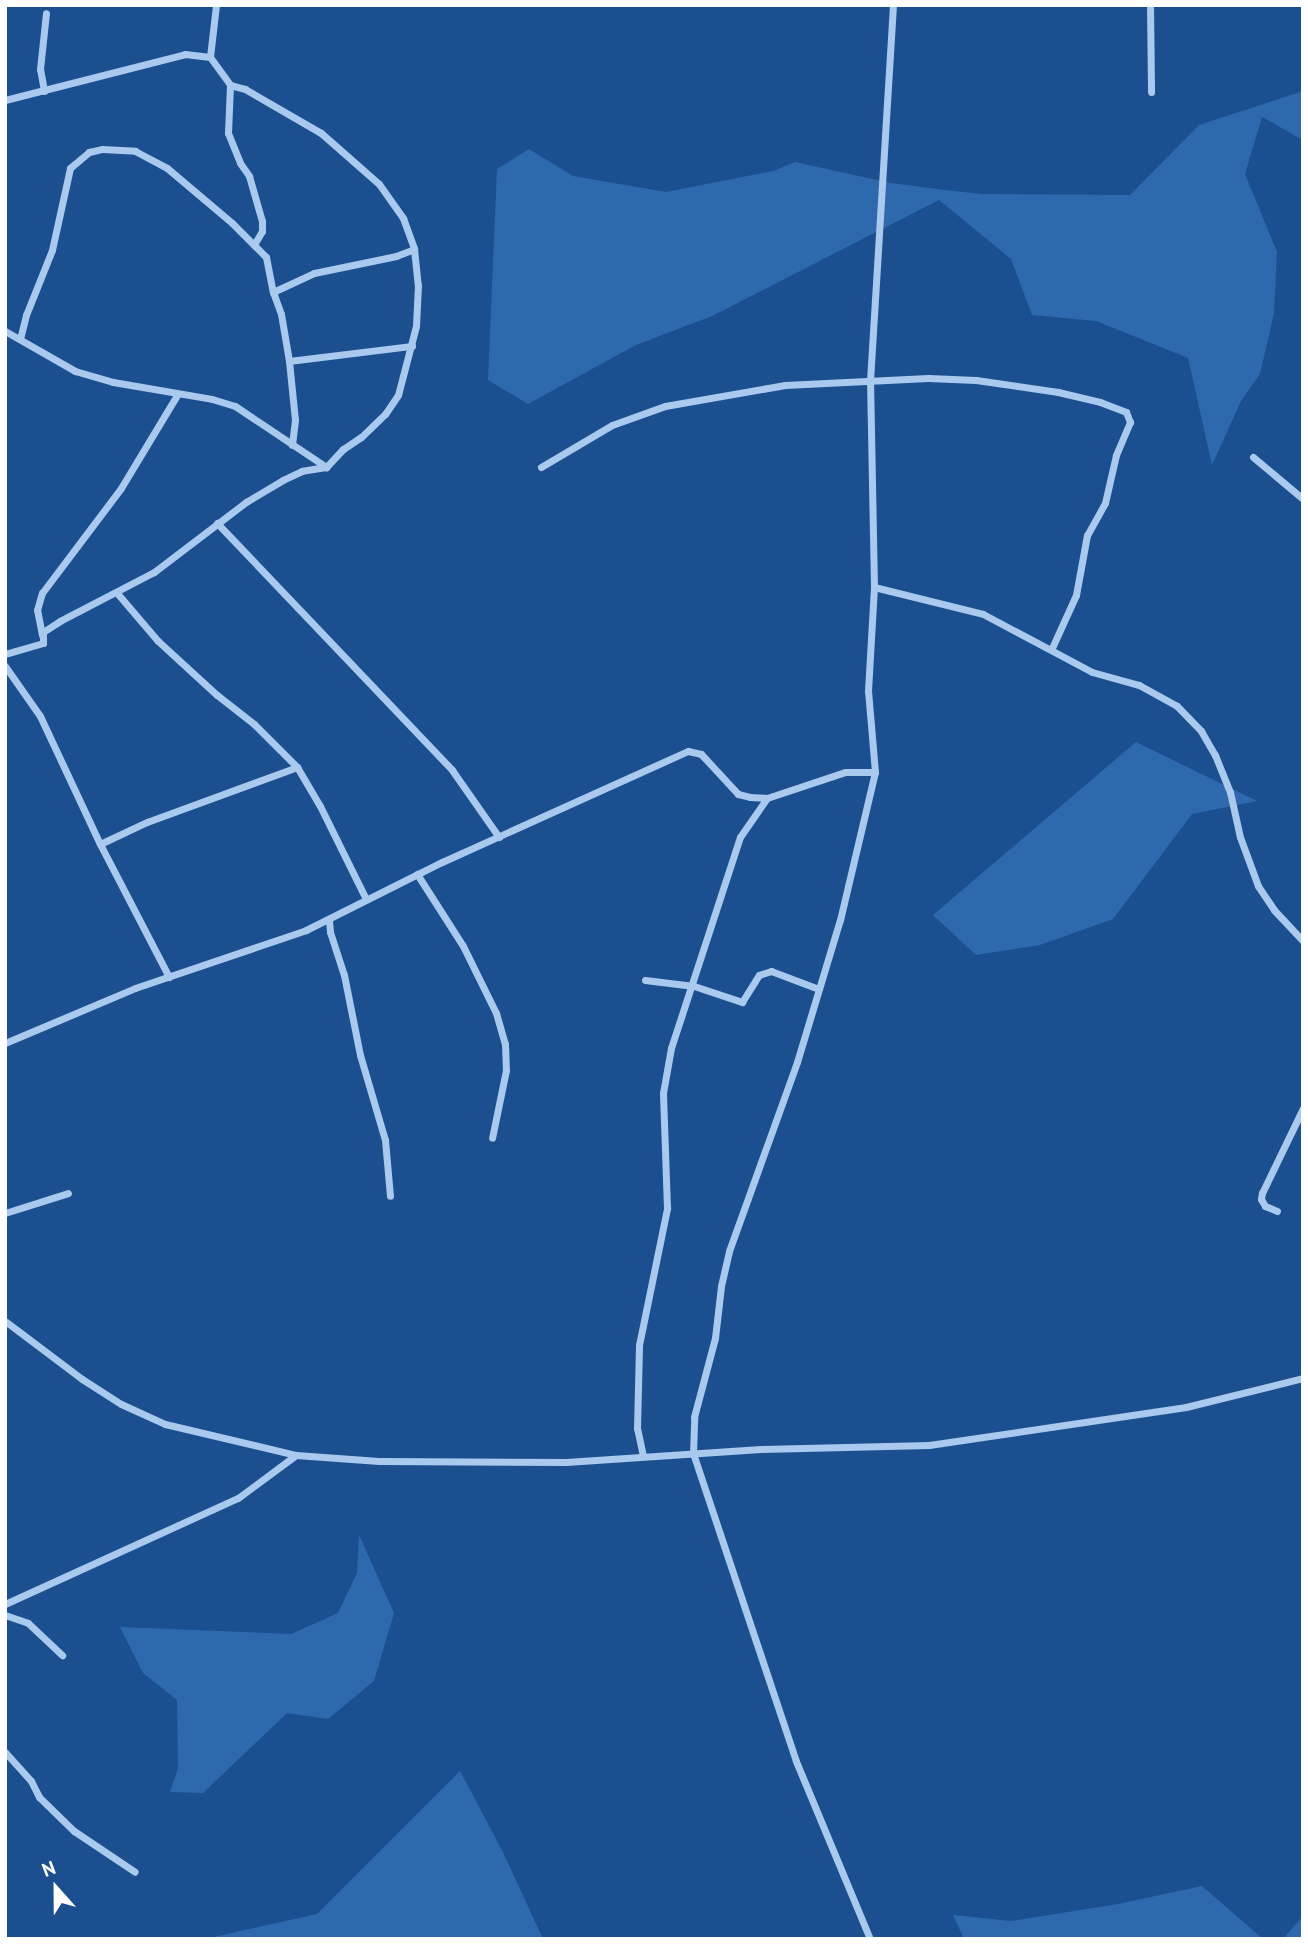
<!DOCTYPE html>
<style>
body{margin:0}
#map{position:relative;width:1308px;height:1944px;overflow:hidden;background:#1b4f8f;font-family:"PT Sans",sans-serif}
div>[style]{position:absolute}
.green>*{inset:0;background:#2e69ad}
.minor>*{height:7px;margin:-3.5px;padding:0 3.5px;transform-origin:3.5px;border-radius:3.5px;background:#a9c9ee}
span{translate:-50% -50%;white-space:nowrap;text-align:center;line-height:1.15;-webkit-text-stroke:5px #1b4f8f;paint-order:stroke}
.frame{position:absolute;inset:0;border:7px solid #fff;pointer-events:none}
.north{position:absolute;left:21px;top:1853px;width:70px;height:70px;-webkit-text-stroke:5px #1b4f8f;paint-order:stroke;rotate:339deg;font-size:19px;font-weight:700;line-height:28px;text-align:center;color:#fff}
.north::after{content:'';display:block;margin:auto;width:24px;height:32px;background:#fff;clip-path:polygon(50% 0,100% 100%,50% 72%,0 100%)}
</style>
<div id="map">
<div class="green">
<i style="clip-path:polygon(1303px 91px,1303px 140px,1262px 117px,1245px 174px,1277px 252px,1274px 313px,1260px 374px,1241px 401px,1212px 465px,1188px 358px,1096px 321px,1032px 315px,1011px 259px,939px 200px,712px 316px,636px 345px,528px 404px,488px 380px,497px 169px,529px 149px,573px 176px,666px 192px,773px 171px,795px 162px,891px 183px,945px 190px,982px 194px,1130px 195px,1199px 125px)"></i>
<i style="clip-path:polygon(1136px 742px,1257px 801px,1192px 814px,1113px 919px,1040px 945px,976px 955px,933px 915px)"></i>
<i style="clip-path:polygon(359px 1535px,394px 1613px,374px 1681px,328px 1719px,287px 1713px,203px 1793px,170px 1792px,178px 1768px,177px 1700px,143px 1673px,120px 1627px,291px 1634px,338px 1613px,357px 1573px)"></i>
<i style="clip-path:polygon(460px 1771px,503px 1852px,543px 1939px,205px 1939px,317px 1914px)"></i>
<i style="clip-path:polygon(1202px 1886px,1263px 1939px,964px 1939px,953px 1915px,1011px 1921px,1118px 1904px)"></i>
<i style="clip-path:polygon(1303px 1916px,1303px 1939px,1283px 1939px)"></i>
</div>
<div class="minor">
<i style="left:1150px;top:5px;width:87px;rotate:89.3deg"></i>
<i style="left:210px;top:57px;width:52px;rotate:-83.4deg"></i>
<i style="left:230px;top:85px;width:48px;rotate:92.4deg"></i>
<i style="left:228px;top:133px;width:32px;rotate:68deg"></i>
<i style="left:240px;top:163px;width:16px;rotate:55deg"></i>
<i style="left:249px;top:176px;width:47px;rotate:73.9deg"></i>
<i style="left:262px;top:221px;width:10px;rotate:90deg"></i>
<i style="left:262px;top:231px;width:16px;rotate:120deg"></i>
<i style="left:44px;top:91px;width:22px;rotate:-100deg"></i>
<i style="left:40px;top:69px;width:56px;rotate:-83.9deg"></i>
<i style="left:5px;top:100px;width:186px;rotate:-14.3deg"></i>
<i style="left:185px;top:54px;width:25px;rotate:7deg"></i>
<i style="left:210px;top:57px;width:34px;rotate:54deg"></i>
<i style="left:230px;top:85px;width:16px;rotate:15deg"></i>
<i style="left:245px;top:89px;width:88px;rotate:30.1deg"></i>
<i style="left:321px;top:133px;width:77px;rotate:41.3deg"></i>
<i style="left:379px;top:184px;width:42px;rotate:54.8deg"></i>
<i style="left:403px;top:218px;width:33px;rotate:70deg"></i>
<i style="left:414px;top:249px;width:36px;rotate:84deg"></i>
<i style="left:418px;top:285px;width:41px;rotate:92.8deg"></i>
<i style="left:416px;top:326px;width:71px;rotate:104.6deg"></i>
<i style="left:398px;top:395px;width:23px;rotate:124deg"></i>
<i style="left:385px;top:414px;width:33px;rotate:136deg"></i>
<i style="left:361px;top:437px;width:22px;rotate:146deg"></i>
<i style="left:343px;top:449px;width:25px;rotate:133deg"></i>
<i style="left:326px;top:467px;width:24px;rotate:171deg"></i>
<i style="left:302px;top:471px;width:21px;rotate:155deg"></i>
<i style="left:283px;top:480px;width:43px;rotate:149.3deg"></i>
<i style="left:246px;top:502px;width:116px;rotate:142.7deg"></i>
<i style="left:154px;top:572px;width:106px;rotate:152.5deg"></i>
<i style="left:60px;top:621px;width:20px;rotate:147deg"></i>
<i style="left:43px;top:632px;width:11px;rotate:90deg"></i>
<i style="left:43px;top:643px;width:40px;rotate:164deg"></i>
<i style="left:273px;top:292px;width:45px;rotate:-24.9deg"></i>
<i style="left:314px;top:273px;width:84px;rotate:-11.7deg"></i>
<i style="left:396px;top:256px;width:19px;rotate:-21deg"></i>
<i style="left:5px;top:331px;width:81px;rotate:29.7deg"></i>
<i style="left:75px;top:371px;width:40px;rotate:16deg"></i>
<i style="left:113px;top:382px;width:100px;rotate:9.7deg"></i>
<i style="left:212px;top:399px;width:24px;rotate:17deg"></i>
<i style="left:235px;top:406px;width:110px;rotate:33.8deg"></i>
<i style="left:20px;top:339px;width:25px;rotate:-76deg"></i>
<i style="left:26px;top:315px;width:70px;rotate:-68.2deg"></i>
<i style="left:52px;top:250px;width:84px;rotate:-77.6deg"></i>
<i style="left:70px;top:168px;width:25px;rotate:-40deg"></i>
<i style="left:89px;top:152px;width:13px;rotate:-13deg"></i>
<i style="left:102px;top:149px;width:33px;rotate:3deg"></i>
<i style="left:135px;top:151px;width:36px;rotate:28deg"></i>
<i style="left:167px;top:168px;width:85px;rotate:40.2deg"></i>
<i style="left:232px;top:223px;width:48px;rotate:45deg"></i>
<i style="left:266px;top:257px;width:36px;rotate:79deg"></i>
<i style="left:273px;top:292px;width:23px;rotate:70deg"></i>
<i style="left:281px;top:314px;width:48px;rotate:80.3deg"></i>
<i style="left:289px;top:361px;width:59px;rotate:84.2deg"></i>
<i style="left:295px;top:420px;width:25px;rotate:97deg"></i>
<i style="left:289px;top:361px;width:124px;rotate:-7deg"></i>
<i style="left:1253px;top:457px;width:65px;rotate:40deg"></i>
<i style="left:541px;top:467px;width:82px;rotate:-30.6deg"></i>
<i style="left:612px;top:425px;width:56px;rotate:-19.7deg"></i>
<i style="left:665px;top:406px;width:122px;rotate:-9.9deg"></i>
<i style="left:785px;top:385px;width:143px;rotate:-2.8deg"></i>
<i style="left:928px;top:378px;width:48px;rotate:2.4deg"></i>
<i style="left:976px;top:380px;width:83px;rotate:8.3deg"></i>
<i style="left:1058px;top:392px;width:43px;rotate:13.4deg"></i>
<i style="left:1100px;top:402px;width:28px;rotate:21deg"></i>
<i style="left:1126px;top:412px;width:11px;rotate:68deg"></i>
<i style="left:1130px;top:422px;width:36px;rotate:113deg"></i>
<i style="left:1116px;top:455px;width:49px;rotate:102.9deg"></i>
<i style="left:1105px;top:503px;width:37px;rotate:119deg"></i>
<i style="left:1087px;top:535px;width:61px;rotate:100.4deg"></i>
<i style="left:1076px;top:595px;width:60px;rotate:114.4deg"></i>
<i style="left:217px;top:523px;width:341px;rotate:46.4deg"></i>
<i style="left:452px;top:770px;width:82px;rotate:55deg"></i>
<i style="left:874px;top:587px;width:112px;rotate:13.9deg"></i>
<i style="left:983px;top:614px;width:123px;rotate:28deg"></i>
<i style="left:1092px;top:672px;width:49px;rotate:15.5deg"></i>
<i style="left:1139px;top:685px;width:43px;rotate:28.9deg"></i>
<i style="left:1177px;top:706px;width:35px;rotate:46deg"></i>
<i style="left:1201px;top:731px;width:28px;rotate:60deg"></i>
<i style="left:1215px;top:755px;width:40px;rotate:68deg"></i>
<i style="left:1230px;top:792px;width:46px;rotate:77.5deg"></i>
<i style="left:1240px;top:837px;width:52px;rotate:69.8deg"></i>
<i style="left:1258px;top:886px;width:29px;rotate:56deg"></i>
<i style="left:1274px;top:910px;width:42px;rotate:46.9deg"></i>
<i style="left:117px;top:593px;width:63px;rotate:49.5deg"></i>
<i style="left:158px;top:641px;width:80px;rotate:42.5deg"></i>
<i style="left:217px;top:695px;width:47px;rotate:38.1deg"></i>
<i style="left:254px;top:724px;width:61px;rotate:45deg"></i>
<i style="left:297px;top:767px;width:45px;rotate:59.5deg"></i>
<i style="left:320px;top:806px;width:104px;rotate:63.7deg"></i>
<i style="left:42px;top:635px;width:25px;rotate:-101deg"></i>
<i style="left:37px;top:610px;width:18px;rotate:-74deg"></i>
<i style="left:42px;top:593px;width:131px;rotate:-53deg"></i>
<i style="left:121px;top:488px;width:109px;rotate:-58.9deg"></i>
<i style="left:5px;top:666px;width:61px;rotate:55deg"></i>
<i style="left:40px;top:716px;width:141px;rotate:64.9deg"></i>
<i style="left:100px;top:844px;width:150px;rotate:62.6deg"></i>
<i style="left:100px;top:844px;width:52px;rotate:-25.1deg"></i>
<i style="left:147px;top:822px;width:160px;rotate:-20.1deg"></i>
<i style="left:417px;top:874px;width:85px;rotate:57.4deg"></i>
<i style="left:463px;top:946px;width:75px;rotate:63.8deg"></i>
<i style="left:496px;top:1013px;width:32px;rotate:74deg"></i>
<i style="left:505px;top:1044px;width:26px;rotate:88deg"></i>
<i style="left:506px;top:1070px;width:69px;rotate:101.6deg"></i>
<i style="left:329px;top:920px;width:12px;rotate:85deg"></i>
<i style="left:330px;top:932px;width:45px;rotate:72deg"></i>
<i style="left:344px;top:975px;width:82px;rotate:78.7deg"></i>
<i style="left:360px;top:1055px;width:89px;rotate:73.6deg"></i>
<i style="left:385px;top:1140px;width:56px;rotate:84.9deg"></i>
<i style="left:645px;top:980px;width:49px;rotate:7deg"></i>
<i style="left:694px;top:986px;width:51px;rotate:18.4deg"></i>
<i style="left:742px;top:1002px;width:32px;rotate:-58deg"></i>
<i style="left:759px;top:975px;width:13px;rotate:-18deg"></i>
<i style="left:771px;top:971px;width:51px;rotate:20.6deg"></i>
<i style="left:5px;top:1043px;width:141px;rotate:-22.9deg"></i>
<i style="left:135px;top:988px;width:181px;rotate:-18.7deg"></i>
<i style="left:306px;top:930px;width:152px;rotate:-26.6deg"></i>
<i style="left:442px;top:862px;width:270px;rotate:-24.3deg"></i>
<i style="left:688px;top:751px;width:13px;rotate:13deg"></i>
<i style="left:701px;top:754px;width:54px;rotate:47.2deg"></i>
<i style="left:738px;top:794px;width:12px;rotate:14deg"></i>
<i style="left:750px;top:797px;width:17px;rotate:3deg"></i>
<i style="left:767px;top:798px;width:82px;rotate:-18.4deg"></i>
<i style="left:845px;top:772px;width:30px"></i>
<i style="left:1277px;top:1211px;width:13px;rotate:-157deg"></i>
<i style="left:1265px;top:1206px;width:8px;rotate:-120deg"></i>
<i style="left:1261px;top:1199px;width:6px;rotate:-81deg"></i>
<i style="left:1262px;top:1193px;width:94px;rotate:-64.2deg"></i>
<i style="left:5px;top:1213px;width:66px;rotate:-17.6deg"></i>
<i style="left:5px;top:1321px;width:96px;rotate:37deg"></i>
<i style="left:82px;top:1379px;width:46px;rotate:32.7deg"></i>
<i style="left:121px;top:1404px;width:48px;rotate:24.4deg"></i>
<i style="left:165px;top:1424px;width:135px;rotate:13.3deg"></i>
<i style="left:296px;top:1455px;width:83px;rotate:4.1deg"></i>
<i style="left:379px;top:1461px;width:187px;rotate:0.3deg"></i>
<i style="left:566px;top:1462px;width:195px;rotate:-3.8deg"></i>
<i style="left:761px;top:1449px;width:168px;rotate:-1.4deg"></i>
<i style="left:929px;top:1445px;width:260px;rotate:-8.4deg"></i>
<i style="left:1186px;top:1407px;width:121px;rotate:-13.9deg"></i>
<i style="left:643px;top:1456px;width:29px;rotate:-102deg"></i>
<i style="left:637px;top:1428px;width:83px;rotate:-88.6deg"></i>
<i style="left:639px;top:1345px;width:140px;rotate:-78.4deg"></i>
<i style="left:667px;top:1208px;width:115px;rotate:-92deg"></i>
<i style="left:663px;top:1093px;width:46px;rotate:-79.9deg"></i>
<i style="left:671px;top:1048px;width:222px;rotate:-71.9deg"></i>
<i style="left:740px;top:837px;width:47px;rotate:-55.3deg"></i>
<i style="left:5px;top:1604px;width:256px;rotate:-24.5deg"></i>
<i style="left:238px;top:1498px;width:72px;rotate:-36.6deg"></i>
<i style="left:5px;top:1615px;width:24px;rotate:19deg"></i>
<i style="left:28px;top:1623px;width:47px;rotate:43.3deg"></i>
<i style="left:5px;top:1752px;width:39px;rotate:48deg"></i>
<i style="left:31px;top:1781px;width:18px;rotate:63deg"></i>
<i style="left:39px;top:1797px;width:49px;rotate:44.2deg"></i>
<i style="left:74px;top:1831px;width:73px;rotate:33.9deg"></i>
<i style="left:870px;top:1939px;width:193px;rotate:-112.6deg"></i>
<i style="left:796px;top:1761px;width:324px;rotate:-108.5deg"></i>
<i style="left:693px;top:1454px;width:37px;rotate:-88deg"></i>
<i style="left:694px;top:1417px;width:82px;rotate:-75.1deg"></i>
<i style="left:715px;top:1338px;width:52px;rotate:-83.4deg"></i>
<i style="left:721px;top:1286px;width:36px;rotate:-77deg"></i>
<i style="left:729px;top:1251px;width:201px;rotate:-70.2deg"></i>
<i style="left:797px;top:1062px;width:148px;rotate:-73.2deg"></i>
<i style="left:840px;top:920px;width:152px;rotate:-76.7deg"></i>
<i style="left:875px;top:772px;width:81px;rotate:-94.9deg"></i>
<i style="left:868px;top:691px;width:104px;rotate:-86.7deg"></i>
<i style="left:874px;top:587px;width:206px;rotate:-91.1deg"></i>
<i style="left:870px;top:381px;width:377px;rotate:-86.5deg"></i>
</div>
<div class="frame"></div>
<div class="north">N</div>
</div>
